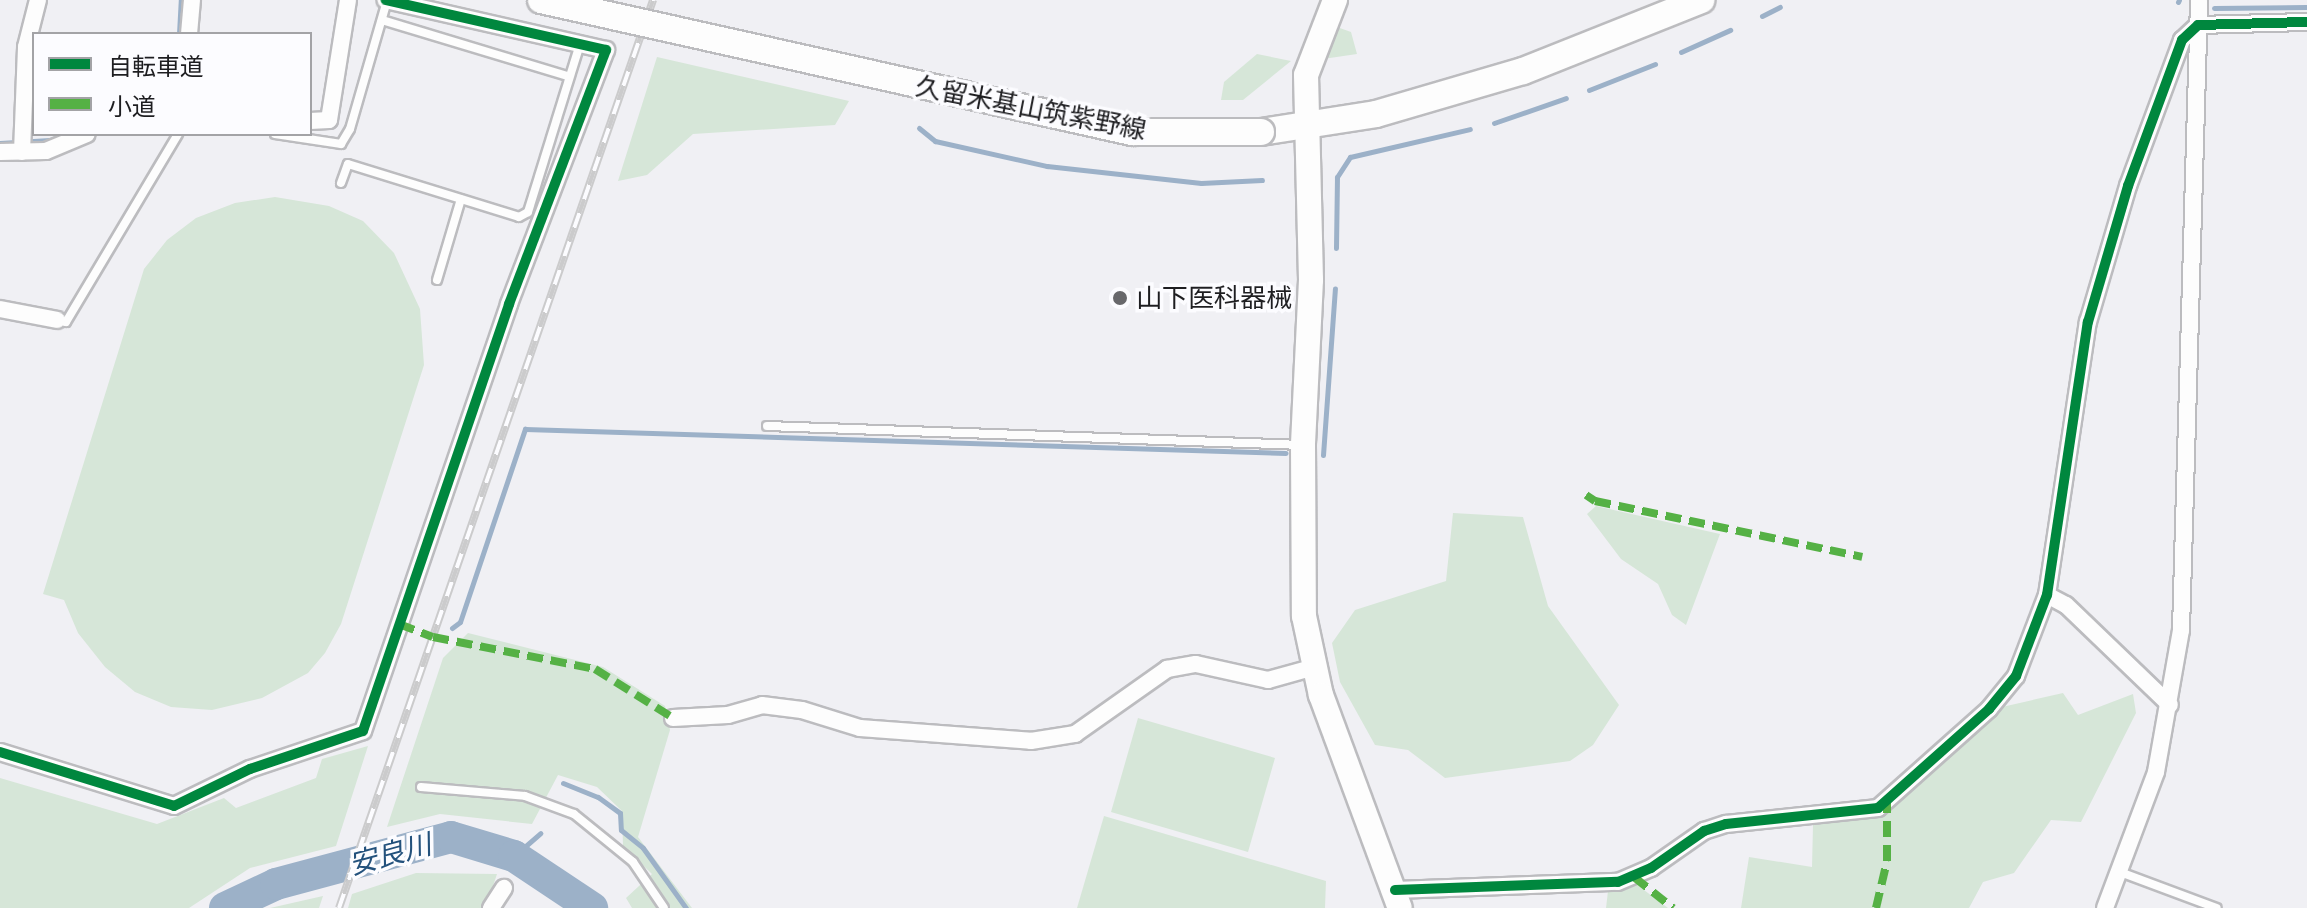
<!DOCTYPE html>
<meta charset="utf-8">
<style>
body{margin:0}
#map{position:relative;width:2307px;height:908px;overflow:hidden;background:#f0f0f4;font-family:Inter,"Noto Sans JP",sans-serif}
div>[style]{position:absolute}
.green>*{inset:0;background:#d6e6d8}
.stream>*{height:5px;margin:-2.5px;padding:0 2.5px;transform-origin:2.5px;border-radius:2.5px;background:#9cb1c8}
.river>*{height:32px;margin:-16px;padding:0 16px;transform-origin:16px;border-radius:16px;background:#9cb1c8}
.roads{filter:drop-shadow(2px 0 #bcbcbf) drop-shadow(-2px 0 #bcbcbf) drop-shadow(0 2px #bcbcbf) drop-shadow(0 -2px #bcbcbf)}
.lane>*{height:8px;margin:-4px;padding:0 4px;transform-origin:4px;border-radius:4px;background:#fdfdfd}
.street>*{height:16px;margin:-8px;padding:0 8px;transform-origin:8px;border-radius:8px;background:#fdfdfd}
.secondary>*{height:24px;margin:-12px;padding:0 12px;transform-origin:12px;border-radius:12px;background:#fdfdfd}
.primary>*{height:26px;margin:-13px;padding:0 13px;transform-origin:13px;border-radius:13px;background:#fdfdfd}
.rail>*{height:8px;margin-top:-4px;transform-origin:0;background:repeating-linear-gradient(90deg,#fcfcff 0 15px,#cbcbcc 0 30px);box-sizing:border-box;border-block:2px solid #cbcbcc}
.bridges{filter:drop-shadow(2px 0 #bcbcbf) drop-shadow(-2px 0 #bcbcbf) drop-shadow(0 2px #bcbcbf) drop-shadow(0 -2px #bcbcbf)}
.primary-bridge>*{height:26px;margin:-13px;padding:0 13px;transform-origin:13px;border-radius:13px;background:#fdfdfd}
.quiet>*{height:8px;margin-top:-4px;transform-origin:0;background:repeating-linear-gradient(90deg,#55b145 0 16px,transparent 0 24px)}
.cycleway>*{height:10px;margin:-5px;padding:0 5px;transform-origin:5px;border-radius:5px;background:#00873e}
.dots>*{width:22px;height:22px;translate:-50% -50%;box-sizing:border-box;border:4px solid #fcfcff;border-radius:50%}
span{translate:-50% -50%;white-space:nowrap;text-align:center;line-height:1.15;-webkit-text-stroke:7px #fcfcff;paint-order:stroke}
.street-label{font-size:26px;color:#1e1e21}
.poi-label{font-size:26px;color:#1e1e21}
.left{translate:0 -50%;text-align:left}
.water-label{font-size:28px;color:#23517c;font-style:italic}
.legend{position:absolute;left:32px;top:32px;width:280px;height:104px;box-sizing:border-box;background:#fcfcff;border:2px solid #a3a3a6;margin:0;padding:10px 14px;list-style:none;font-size:24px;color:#1e1e21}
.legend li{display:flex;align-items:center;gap:16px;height:40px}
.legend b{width:40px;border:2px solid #a3a3a6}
</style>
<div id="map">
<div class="green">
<i style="clip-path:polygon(1337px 27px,1351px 32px,1357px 54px,1323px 59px)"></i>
<i style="clip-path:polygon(1257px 54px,1291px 61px,1243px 100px,1221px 100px,1224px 82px)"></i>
<i style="clip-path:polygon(657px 57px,849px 101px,835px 125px,693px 134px,647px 175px,618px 181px)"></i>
<i style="clip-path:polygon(275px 197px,329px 206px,363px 221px,394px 253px,420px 309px,424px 365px,341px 624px,325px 653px,308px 673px,262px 698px,212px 710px,171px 707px,135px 692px,105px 667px,78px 633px,64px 600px,43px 594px,144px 269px,167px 240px,196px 218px,235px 203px)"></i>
<i style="clip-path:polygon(1596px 506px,1720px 534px,1686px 625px,1672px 615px,1658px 584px,1621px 559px,1587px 514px)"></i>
<i style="clip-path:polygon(1453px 513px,1523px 517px,1548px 606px,1619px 705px,1593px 745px,1570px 761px,1445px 778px,1408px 750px,1375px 745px,1340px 682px,1332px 643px,1355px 610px,1446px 581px)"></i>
<i style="clip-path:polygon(468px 633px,603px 667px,665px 706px,670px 730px,638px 837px,692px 908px,632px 908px,626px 898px,652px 874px,623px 846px,622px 811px,597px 787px,558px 775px,532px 824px,440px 814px,387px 827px,443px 658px)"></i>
<i style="clip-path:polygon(2063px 693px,2078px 715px,2133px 694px,2136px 713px,2081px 822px,2051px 820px,2014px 873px,1983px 882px,1969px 908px,1741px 908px,1749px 857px,1812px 867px,1813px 825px,1892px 810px,1939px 758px,2002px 707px)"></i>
<i style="clip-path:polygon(1138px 718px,1275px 758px,1248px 852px,1111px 812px)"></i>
<i style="clip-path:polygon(368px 746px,336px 846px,250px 868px,189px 908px,0 908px,0 778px,157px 824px,224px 798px,236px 808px,316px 778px,322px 759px)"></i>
<i style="clip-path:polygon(1104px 816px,1326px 881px,1325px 908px,1077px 908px)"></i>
<i style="clip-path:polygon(416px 873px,497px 874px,488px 901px,498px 908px,348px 908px,352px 894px)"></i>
<i style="clip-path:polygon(1636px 884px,1668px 908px,1606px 908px,1608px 891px)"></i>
<i style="clip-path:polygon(323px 896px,319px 908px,270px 908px)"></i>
</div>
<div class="stream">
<i style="left:2178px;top:2px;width:2px;rotate:-63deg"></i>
<i style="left:2214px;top:8px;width:93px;rotate:-0.6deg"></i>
<i style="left:1762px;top:16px;width:20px;rotate:-27deg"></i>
<i style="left:179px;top:34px;width:34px;rotate:-87deg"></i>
<i style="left:1681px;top:52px;width:54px;rotate:-24.2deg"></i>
<i style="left:1589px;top:90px;width:71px;rotate:-21.5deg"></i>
<i style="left:1494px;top:123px;width:76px;rotate:-19.1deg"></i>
<i style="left:919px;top:128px;width:21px;rotate:39deg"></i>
<i style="left:935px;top:141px;width:115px;rotate:12.6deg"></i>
<i style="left:1047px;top:166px;width:155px;rotate:6.3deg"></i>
<i style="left:1201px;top:183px;width:61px;rotate:-2.8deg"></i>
<i style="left:0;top:143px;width:50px;rotate:-3.4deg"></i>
<i style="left:50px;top:140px;width:16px;rotate:-22deg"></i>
<i style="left:1336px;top:248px;width:71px;rotate:-89.2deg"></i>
<i style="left:1337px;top:177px;width:24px;rotate:-57deg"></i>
<i style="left:1350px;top:157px;width:123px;rotate:-13.1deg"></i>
<i style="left:1323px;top:455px;width:167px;rotate:-85.9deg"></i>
<i style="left:452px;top:628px;width:10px;rotate:-37deg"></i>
<i style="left:460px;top:622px;width:204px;rotate:-71.4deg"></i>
<i style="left:525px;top:429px;width:761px;rotate:1.81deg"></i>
<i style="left:563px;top:783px;width:38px;rotate:22deg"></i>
<i style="left:598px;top:797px;width:27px;rotate:36deg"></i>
<i style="left:620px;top:813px;width:17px;rotate:87deg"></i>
<i style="left:621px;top:830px;width:28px;rotate:39deg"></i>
<i style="left:643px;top:848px;width:74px;rotate:54.4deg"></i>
<i style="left:514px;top:856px;width:35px;rotate:-41deg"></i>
</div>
<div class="river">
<i style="left:225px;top:908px;width:56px;rotate:-25.2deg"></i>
<i style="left:276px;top:884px;width:181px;rotate:-15deg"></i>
<i style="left:451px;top:837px;width:66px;rotate:16.8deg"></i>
<i style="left:514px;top:856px;width:94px;rotate:33.7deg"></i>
</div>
<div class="roads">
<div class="lane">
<i style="left:382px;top:20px;width:194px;rotate:16.8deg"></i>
<i style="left:275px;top:134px;width:67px;rotate:8.6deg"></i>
<i style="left:341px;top:144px;width:17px;rotate:-59deg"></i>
<i style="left:350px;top:129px;width:133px;rotate:-73.9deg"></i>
<i style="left:341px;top:183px;width:20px;rotate:-70deg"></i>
<i style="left:348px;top:164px;width:179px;rotate:17.2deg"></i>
<i style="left:519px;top:217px;width:10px;rotate:-29deg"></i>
<i style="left:528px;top:212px;width:176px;rotate:-72.8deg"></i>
<i style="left:437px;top:280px;width:84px;rotate:-73.5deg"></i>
<i style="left:57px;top:320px;width:9px;rotate:13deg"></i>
<i style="left:66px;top:322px;width:219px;rotate:-59.2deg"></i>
<i style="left:767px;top:426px;width:535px;rotate:2.03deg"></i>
<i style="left:421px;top:787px;width:104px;rotate:4.9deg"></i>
<i style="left:525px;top:796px;width:52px;rotate:20.2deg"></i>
<i style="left:574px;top:814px;width:76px;rotate:39.1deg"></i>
<i style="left:633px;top:862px;width:55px;rotate:56deg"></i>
<i style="left:2120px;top:872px;width:103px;rotate:20.4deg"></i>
</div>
<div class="street">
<i style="left:189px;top:34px;width:34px;rotate:-85deg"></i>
<i style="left:310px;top:121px;width:19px;rotate:-3deg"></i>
<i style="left:329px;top:120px;width:121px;rotate:-81deg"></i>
<i style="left:0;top:152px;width:46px;rotate:-1.2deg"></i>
<i style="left:46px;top:151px;width:44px;rotate:-22.5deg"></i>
<i style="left:22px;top:152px;width:105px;rotate:-87.8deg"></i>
<i style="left:26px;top:47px;width:49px;rotate:-75.7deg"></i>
<i style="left:0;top:309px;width:58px;rotate:10.9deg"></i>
<i style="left:2047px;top:595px;width:21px;rotate:28deg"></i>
<i style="left:2066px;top:605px;width:144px;rotate:43.9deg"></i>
<i style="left:673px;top:718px;width:55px;rotate:-3.1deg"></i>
<i style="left:728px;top:715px;width:35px;rotate:-16deg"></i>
<i style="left:762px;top:705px;width:40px;rotate:7.1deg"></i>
<i style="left:802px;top:710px;width:61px;rotate:17.2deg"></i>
<i style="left:860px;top:728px;width:171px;rotate:4.3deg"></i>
<i style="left:1031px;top:741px;width:45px;rotate:-9deg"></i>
<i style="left:1075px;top:734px;width:113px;rotate:-35.2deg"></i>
<i style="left:1167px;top:669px;width:29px;rotate:-10deg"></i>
<i style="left:1196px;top:664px;width:74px;rotate:12.5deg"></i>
<i style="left:1268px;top:680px;width:49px;rotate:-15.5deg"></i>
<i style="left:0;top:752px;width:182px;rotate:17.2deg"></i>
<i style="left:174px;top:806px;width:85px;rotate:-26deg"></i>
<i style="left:250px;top:769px;width:119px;rotate:-18.6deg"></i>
<i style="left:363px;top:731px;width:451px;rotate:-71.1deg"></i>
<i style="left:509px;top:304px;width:272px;rotate:-69.1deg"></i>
<i style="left:606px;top:50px;width:226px;rotate:-167.2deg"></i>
<i style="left:1395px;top:890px;width:223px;rotate:-2.1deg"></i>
<i style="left:1618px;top:882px;width:36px;rotate:-23deg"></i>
<i style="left:1651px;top:868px;width:65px;rotate:-34.9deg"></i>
<i style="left:1704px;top:831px;width:23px;rotate:-18deg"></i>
<i style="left:1726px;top:824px;width:153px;rotate:-6deg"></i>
<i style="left:1878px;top:808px;width:149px;rotate:-41.7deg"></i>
<i style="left:1989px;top:709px;width:43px;rotate:-50.7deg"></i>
<i style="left:2016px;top:676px;width:87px;rotate:-69.1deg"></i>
<i style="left:2047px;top:595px;width:276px;rotate:-81.5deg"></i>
<i style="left:2088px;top:322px;width:142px;rotate:-73.6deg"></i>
<i style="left:2128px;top:186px;width:156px;rotate:-69.7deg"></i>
<i style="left:2182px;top:40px;width:22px;rotate:-43deg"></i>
<i style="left:2198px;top:25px;width:109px;rotate:-1.6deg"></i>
<i style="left:491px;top:908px;width:24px;rotate:-57deg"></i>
<i style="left:2105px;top:908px;width:145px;rotate:-69.4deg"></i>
<i style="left:2156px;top:772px;width:144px;rotate:-80deg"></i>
<i style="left:2181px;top:630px;width:630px;rotate:-88.36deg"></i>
</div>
<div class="secondary">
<i style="left:1335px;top:0;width:80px;rotate:111.1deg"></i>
<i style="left:1306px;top:75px;width:205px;rotate:88.6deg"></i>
<i style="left:1311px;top:280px;width:165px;rotate:92.8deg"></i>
<i style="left:1303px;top:445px;width:171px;rotate:89.7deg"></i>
<i style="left:1304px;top:616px;width:81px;rotate:77.9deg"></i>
<i style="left:1321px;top:695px;width:227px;rotate:69.7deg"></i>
</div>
<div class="primary">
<i style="left:1261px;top:132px;width:116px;rotate:-8.9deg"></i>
<i style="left:1376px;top:114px;width:153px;rotate:-16.3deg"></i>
<i style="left:1523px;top:71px;width:192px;rotate:-21.7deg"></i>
</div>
</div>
<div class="rail">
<i style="left:339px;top:908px;width:961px;rotate:-70.92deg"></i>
</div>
<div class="bridges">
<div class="primary-bridge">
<i style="left:541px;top:0;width:606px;rotate:12.59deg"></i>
<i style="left:1132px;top:132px;width:129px"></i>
</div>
</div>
<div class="quiet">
<i style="left:1586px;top:495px;width:11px;rotate:34deg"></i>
<i style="left:1595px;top:501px;width:273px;rotate:11.8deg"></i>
<i style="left:399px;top:624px;width:36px;rotate:21deg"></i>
<i style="left:433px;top:637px;width:165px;rotate:11.2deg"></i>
<i style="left:595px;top:669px;width:92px;rotate:32.1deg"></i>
<i style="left:1634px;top:877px;width:50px;rotate:38.5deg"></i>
<i style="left:1876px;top:908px;width:48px;rotate:-76.8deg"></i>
<i style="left:1887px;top:861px;width:59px;rotate:-90deg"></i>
</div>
<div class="cycleway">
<i style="left:0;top:752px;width:182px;rotate:17.2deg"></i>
<i style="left:174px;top:806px;width:85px;rotate:-26deg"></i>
<i style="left:250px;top:769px;width:119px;rotate:-18.6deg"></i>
<i style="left:363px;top:731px;width:451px;rotate:-71.1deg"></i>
<i style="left:509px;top:304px;width:272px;rotate:-69.1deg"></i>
<i style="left:606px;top:50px;width:226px;rotate:-167.2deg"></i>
<i style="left:1395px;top:890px;width:223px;rotate:-2.1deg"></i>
<i style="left:1618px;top:882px;width:36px;rotate:-23deg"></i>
<i style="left:1651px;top:868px;width:65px;rotate:-34.9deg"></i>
<i style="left:1704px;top:831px;width:23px;rotate:-18deg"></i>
<i style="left:1726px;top:824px;width:153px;rotate:-6deg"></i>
<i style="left:1878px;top:808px;width:149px;rotate:-41.7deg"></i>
<i style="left:1989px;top:709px;width:43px;rotate:-50.7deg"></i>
<i style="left:2016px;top:676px;width:87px;rotate:-69.1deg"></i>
<i style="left:2047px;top:595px;width:276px;rotate:-81.5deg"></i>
<i style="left:2088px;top:322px;width:142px;rotate:-73.6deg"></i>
<i style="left:2128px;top:186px;width:156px;rotate:-69.7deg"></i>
<i style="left:2182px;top:40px;width:22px;rotate:-43deg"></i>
<i style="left:2198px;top:25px;width:109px;rotate:-1.6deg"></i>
</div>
<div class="dots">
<i style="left:1120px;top:298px;background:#68686b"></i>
</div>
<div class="street-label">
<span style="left:1031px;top:108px;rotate:11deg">久留米基山筑紫野線</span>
</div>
<div class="poi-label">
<span class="left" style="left:1136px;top:298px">山下医科器械</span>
</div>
<div class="water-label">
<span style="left:390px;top:854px;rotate:-15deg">安良川</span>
</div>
<ul class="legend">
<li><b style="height:10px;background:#00873e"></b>自転車道</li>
<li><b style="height:10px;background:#55b145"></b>小道</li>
</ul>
</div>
